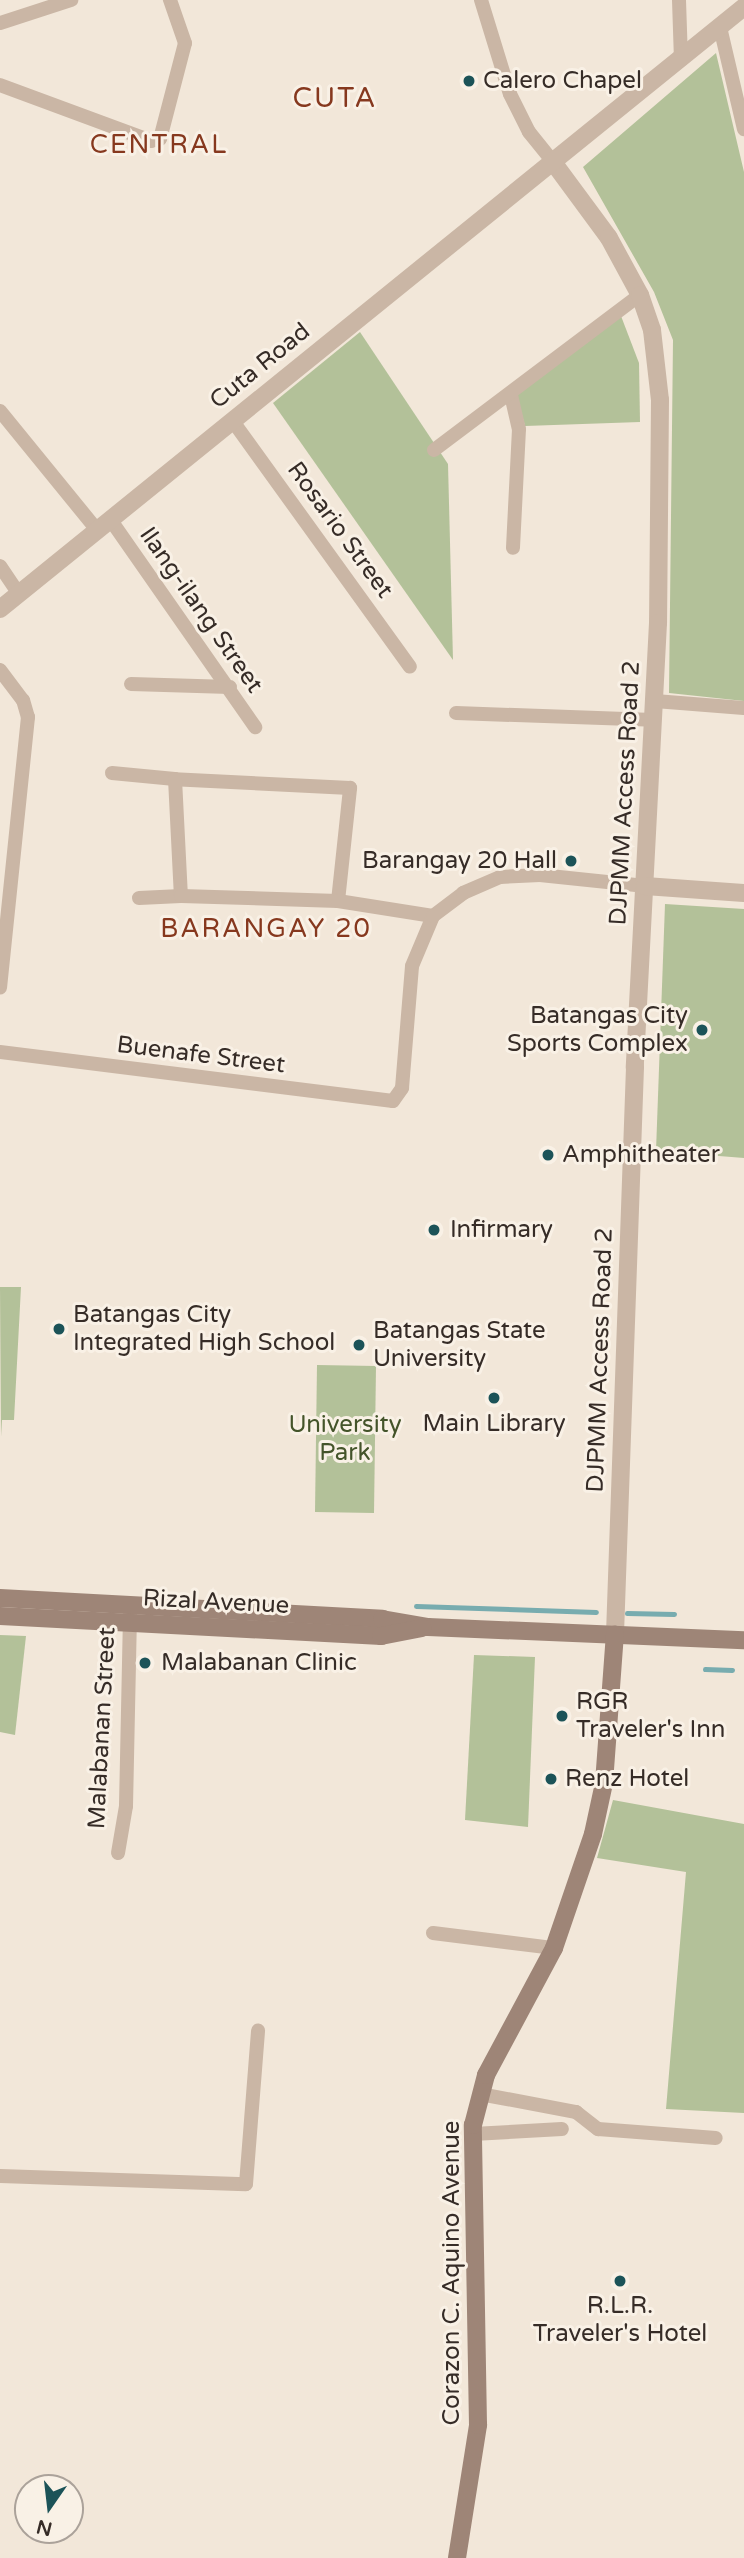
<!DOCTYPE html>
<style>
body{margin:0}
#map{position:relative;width:744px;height:2558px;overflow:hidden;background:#f2e7d9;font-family:"Varela Round",sans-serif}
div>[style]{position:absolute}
.green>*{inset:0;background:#b3c199}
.stream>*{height:5px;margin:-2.5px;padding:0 2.5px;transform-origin:2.5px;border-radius:2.5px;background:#78acaf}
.minor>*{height:14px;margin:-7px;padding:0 7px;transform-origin:7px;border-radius:7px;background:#cab6a5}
.tertiary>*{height:18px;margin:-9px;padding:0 9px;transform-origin:9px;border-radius:9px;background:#cab6a5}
.secondary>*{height:18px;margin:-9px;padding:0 9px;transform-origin:9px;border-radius:9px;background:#9e8577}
.dots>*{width:19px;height:19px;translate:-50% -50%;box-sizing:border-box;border:4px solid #f9f1e6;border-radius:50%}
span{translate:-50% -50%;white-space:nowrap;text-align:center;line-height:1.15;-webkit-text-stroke:6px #f9f1e6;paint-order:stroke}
.poi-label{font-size:24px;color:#362c27}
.left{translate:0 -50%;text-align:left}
.right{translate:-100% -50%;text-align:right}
.street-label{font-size:24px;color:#362c27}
.park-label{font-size:24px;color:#44542a}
.neighbourhood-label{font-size:26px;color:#86381e;letter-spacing:2px}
.quarter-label{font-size:28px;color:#86381e;letter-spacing:2px}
.north{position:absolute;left:14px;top:2474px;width:70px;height:70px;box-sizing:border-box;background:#f9f1e6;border:2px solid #aba29a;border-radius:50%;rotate:194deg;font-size:19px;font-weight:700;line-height:28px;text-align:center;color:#362c27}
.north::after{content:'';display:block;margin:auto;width:24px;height:32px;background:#1c5358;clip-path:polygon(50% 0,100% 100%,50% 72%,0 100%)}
</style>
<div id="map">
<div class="green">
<i style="clip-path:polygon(716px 53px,744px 172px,744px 701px,669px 693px,673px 340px,654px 292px,583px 167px)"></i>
<i style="clip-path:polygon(621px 316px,639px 363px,640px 422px,525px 426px,516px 394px)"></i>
<i style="clip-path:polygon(360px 332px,448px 464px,453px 660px,273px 403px)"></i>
<i style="clip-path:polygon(665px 904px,744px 909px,744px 1158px,656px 1151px)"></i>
<i style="clip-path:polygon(0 1287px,21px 1287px,14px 1420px,2px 1420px,1px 1437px)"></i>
<i style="clip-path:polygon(317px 1365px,376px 1366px,374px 1513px,315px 1512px)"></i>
<i style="clip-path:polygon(0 1635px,26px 1636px,15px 1735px,0 1732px)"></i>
<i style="clip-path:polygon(474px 1655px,535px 1657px,528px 1827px,465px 1820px)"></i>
<i style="clip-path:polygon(613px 1800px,744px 1824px,744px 2113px,666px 2109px,686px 1872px,597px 1858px)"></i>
</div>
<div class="stream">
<i style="left:416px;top:1606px;width:180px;rotate:1.9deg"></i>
<i style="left:627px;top:1613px;width:47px;rotate:1.2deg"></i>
<i style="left:705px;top:1669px;width:27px;rotate:2deg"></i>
</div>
<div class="minor">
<i style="left:481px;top:0;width:98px;rotate:72.9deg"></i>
<i style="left:510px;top:94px;width:42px;rotate:63.4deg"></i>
<i style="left:529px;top:132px;width:38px;rotate:51deg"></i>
<i style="left:679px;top:0;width:60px;rotate:88.1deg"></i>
<i style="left:0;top:23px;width:75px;rotate:-17.9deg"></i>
<i style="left:720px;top:27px;width:105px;rotate:76.8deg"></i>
<i style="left:0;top:85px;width:161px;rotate:20.3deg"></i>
<i style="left:151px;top:141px;width:9px;rotate:-13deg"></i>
<i style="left:160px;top:139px;width:99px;rotate:-75.4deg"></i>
<i style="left:185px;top:43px;width:46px;rotate:-109.2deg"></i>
<i style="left:511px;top:395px;width:35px;rotate:77deg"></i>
<i style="left:519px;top:429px;width:119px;rotate:92.9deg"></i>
<i style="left:0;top:411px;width:154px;rotate:50.8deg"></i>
<i style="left:232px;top:420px;width:304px;rotate:54.2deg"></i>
<i style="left:434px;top:450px;width:258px;rotate:-37deg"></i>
<i style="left:110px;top:519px;width:254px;rotate:55.1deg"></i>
<i style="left:0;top:566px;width:34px;rotate:56deg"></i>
<i style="left:0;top:670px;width:38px;rotate:53deg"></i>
<i style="left:23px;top:700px;width:18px;rotate:74deg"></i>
<i style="left:28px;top:717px;width:272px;rotate:95.9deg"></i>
<i style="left:131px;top:684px;width:99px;rotate:1.7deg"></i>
<i style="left:655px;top:701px;width:89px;rotate:4.5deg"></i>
<i style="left:456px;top:713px;width:197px;rotate:2deg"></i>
<i style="left:112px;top:773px;width:63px;rotate:5.4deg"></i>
<i style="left:139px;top:898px;width:42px;rotate:-2.7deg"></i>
<i style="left:338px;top:901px;width:114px;rotate:-83.9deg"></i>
<i style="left:350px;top:788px;width:175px;rotate:-177.1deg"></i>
<i style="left:175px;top:779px;width:117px;rotate:87.1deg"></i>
<i style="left:181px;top:896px;width:157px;rotate:1.8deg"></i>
<i style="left:338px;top:901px;width:96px;rotate:9deg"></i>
<i style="left:0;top:1052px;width:396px;rotate:7.1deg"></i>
<i style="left:393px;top:1101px;width:16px;rotate:-55deg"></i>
<i style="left:402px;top:1088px;width:122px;rotate:-85.3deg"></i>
<i style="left:412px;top:966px;width:54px;rotate:-67.2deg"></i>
<i style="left:433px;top:916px;width:38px;rotate:-37deg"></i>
<i style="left:463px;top:893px;width:40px;rotate:-23.4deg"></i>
<i style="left:500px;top:877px;width:40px;rotate:-2.9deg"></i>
<i style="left:540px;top:875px;width:106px;rotate:6deg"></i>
<i style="left:118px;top:1853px;width:48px;rotate:-80.3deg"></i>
<i style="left:126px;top:1806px;width:193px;rotate:-88.8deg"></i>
<i style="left:433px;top:1933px;width:122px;rotate:7.1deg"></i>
<i style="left:480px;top:2094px;width:98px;rotate:10.6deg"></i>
<i style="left:576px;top:2112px;width:28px;rotate:38deg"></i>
<i style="left:598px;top:2129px;width:118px;rotate:4.4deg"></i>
<i style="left:473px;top:2134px;width:89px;rotate:-3.2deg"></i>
<i style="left:0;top:2176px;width:246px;rotate:1.9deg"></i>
<i style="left:246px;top:2184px;width:154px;rotate:-85.5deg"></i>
</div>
<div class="tertiary">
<i style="left:553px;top:162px;width:94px;rotate:53.6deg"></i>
<i style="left:609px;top:238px;width:65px;rotate:61.5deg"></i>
<i style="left:640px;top:295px;width:37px;rotate:71deg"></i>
<i style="left:652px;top:330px;width:70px;rotate:83.5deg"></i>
<i style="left:660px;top:400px;width:223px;rotate:90.5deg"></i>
<i style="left:658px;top:623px;width:445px;rotate:93deg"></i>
<i style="left:635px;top:1067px;width:567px;rotate:92.02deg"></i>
<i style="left:0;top:609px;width:957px;rotate:-38.98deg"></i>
<i style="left:645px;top:886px;width:99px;rotate:4deg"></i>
</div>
<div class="secondary">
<i style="left:0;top:1598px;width:383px;rotate:3.1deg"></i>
<i style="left:382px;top:1619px;width:47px;rotate:9.9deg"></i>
<i style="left:428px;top:1627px;width:316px;rotate:2.4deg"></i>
<i style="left:0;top:1616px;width:382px;rotate:3deg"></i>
<i style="left:381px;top:1636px;width:42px;rotate:-11deg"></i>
<i style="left:457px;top:2558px;width:135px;rotate:-81deg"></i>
<i style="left:478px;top:2425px;width:300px;rotate:-91deg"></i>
<i style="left:473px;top:2125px;width:52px;rotate:-75.4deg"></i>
<i style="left:486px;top:2075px;width:144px;rotate:-61.8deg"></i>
<i style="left:554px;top:1948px;width:120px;rotate:-71.1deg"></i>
<i style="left:593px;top:1834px;width:52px;rotate:-77.8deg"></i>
<i style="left:604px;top:1783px;width:149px;rotate:-85.8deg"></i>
</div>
<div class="dots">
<i style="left:469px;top:81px;background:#1c5358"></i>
<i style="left:571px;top:861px;background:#1c5358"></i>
<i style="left:702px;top:1030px;background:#1c5358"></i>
<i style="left:548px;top:1155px;background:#1c5358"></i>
<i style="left:434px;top:1230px;background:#1c5358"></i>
<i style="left:59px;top:1329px;background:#1c5358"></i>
<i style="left:359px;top:1345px;background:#1c5358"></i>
<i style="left:494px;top:1398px;background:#1c5358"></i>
<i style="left:145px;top:1663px;background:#1c5358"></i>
<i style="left:562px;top:1716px;background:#1c5358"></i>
<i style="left:551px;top:1779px;background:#1c5358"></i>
<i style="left:620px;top:2281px;background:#1c5358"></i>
</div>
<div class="poi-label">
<span class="left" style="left:483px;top:81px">Calero Chapel</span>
<span class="right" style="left:557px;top:861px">Barangay 20 Hall</span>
<span class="right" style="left:688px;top:1030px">Batangas City<br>Sports Complex</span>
<span class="left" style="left:562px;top:1155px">Amphitheater</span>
<span class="left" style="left:450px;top:1230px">Infirmary</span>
<span class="left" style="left:73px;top:1329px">Batangas City<br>Integrated High School</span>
<span class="left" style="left:373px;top:1345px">Batangas State<br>University</span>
<span style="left:494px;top:1424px">Main Library</span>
<span class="left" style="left:161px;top:1663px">Malabanan Clinic</span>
<span class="left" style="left:576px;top:1716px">RGR<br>Traveler's Inn</span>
<span class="left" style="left:565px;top:1779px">Renz Hotel</span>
<span style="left:620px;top:2320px">R.L.R.<br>Traveler's Hotel</span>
</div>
<div class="street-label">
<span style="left:260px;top:366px;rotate:-39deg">Cuta Road</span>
<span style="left:340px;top:530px;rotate:54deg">Rosario Street</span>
<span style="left:201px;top:610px;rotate:55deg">Ilang-ilang Street</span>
<span style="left:625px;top:793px;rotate:-87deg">DJPMM Access Road 2</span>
<span style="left:201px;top:1055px;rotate:7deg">Buenafe Street</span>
<span style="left:600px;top:1360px;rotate:-88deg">DJPMM Access Road 2</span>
<span style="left:216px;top:1602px;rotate:3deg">Rizal Avenue</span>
<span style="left:102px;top:1728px;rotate:-87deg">Malabanan Street</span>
<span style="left:452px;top:2273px;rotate:-90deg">Corazon C. Aquino Avenue</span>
</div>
<div class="park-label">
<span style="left:345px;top:1439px">University<br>Park</span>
</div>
<div class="neighbourhood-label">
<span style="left:159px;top:145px">CENTRAL</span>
<span style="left:266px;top:929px">BARANGAY 20</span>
</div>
<div class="quarter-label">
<span style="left:335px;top:98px">CUTA</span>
</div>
<div class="north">N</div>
</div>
